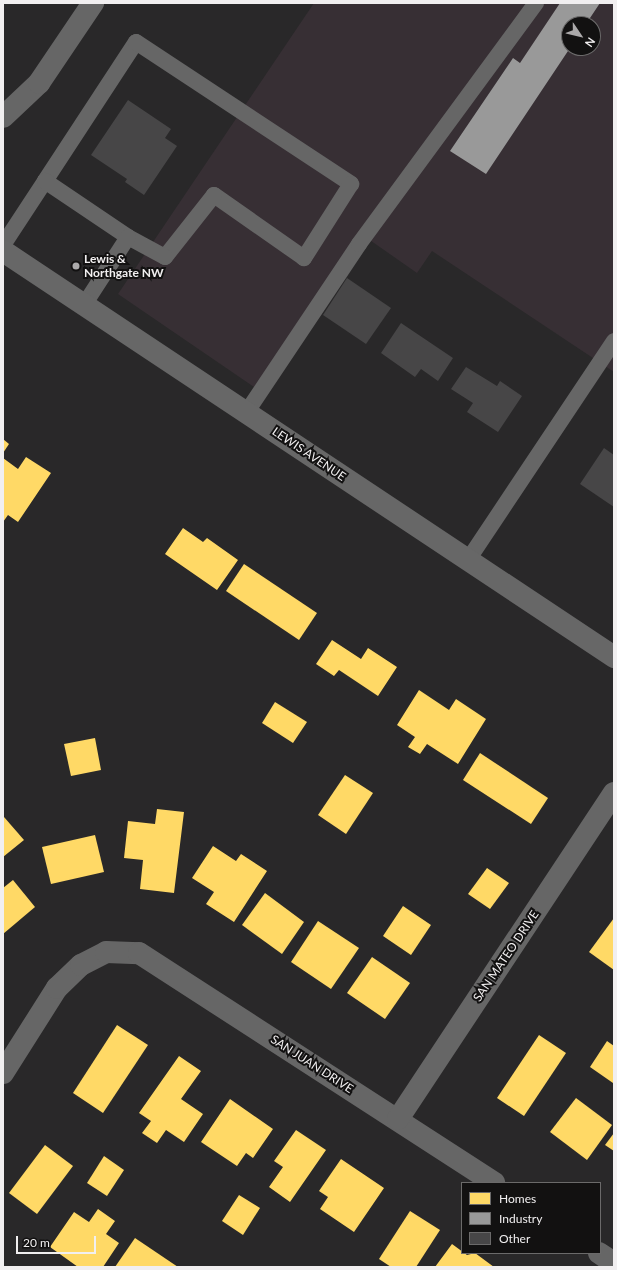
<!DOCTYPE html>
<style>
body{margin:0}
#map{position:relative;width:617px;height:1270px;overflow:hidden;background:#292829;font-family:Lato,sans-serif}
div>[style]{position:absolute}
.built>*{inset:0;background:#372f34}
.homes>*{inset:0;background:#ffd966}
.industry>*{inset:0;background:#999}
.building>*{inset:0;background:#474647}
.service>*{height:16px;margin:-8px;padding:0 8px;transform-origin:8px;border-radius:8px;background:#666}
.minor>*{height:22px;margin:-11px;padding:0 11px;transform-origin:11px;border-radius:11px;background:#666}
.primary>*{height:22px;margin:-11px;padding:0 11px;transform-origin:11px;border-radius:11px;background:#676767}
.dots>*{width:11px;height:11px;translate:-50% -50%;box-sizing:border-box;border:2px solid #121111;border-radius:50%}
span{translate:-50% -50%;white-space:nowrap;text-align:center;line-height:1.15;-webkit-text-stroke:4px #121111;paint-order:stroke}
.poi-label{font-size:12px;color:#f1eff0;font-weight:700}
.left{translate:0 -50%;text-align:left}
.street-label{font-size:12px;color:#f1eff0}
.frame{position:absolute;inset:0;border:4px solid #f1eff0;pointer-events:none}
.legend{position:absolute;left:461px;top:1182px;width:140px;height:72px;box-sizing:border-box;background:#121111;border:1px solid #6b6a6a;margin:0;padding:5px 7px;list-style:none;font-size:12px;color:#f1eff0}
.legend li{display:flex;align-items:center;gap:8px;height:20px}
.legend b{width:20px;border:1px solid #6b6a6a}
.north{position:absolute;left:561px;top:16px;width:40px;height:40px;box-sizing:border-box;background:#121111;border:1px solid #6b6a6a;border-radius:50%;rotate:125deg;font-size:11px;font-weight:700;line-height:16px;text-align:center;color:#f1eff0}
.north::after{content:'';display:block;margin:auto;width:14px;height:18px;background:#aba9aa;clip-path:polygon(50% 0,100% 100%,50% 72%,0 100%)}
.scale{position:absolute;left:16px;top:1236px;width:80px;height:18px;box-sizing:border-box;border:2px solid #f1eff0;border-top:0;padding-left:5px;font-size:12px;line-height:14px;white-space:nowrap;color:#f1eff0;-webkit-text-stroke:3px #121111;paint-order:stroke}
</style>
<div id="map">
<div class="built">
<i style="clip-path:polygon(evenodd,314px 3px,614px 3px,614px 372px,432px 251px,417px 273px,364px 236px,254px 387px,118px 294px,314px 3px,569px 24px,593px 24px,593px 48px,569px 48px,569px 24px)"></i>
</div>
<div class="homes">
<i style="clip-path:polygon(3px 439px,9px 444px,3px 453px)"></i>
<i style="clip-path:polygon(26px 457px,51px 473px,18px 522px,8px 515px,3px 522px,3px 458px,18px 469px)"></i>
<i style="clip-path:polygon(183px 528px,203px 542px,207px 538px,238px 560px,217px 590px,165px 554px)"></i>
<i style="clip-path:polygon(244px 564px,317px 613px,299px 640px,226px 591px)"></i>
<i style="clip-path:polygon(332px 640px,361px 659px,368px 648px,397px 667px,378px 696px,339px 670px,334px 676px,316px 664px)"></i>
<i style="clip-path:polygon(419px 690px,449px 710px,456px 699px,486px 719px,458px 764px,427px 744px,420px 754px,408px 747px,415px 737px,397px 725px)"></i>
<i style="clip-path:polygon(275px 702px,307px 722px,293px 743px,262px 723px)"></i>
<i style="clip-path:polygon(95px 738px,101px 770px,71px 776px,64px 744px)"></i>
<i style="clip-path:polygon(480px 753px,548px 798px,531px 824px,463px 780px)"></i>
<i style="clip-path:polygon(345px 775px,373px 793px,346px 834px,318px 815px)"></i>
<i style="clip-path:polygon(157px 809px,184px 812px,174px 893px,140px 889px,143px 860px,124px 858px,128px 821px,155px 824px)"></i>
<i style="clip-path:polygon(4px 817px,24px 840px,3px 857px,3px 818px)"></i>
<i style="clip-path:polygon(95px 835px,104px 872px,51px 884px,42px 847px)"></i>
<i style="clip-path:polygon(213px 846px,236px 861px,241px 854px,267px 871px,234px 922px,206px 904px,214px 892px,192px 878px)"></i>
<i style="clip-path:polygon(487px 868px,509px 883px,490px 909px,468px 894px)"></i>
<i style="clip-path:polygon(13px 880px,35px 907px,3px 934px,3px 888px)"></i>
<i style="clip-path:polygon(265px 893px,304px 922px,282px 954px,242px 925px)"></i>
<i style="clip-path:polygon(403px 906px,431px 925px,411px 955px,383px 936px)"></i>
<i style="clip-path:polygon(614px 918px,614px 970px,589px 952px)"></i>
<i style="clip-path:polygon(318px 921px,359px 948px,331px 989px,291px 962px)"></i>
<i style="clip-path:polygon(372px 957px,410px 983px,385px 1019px,347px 993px)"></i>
<i style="clip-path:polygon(117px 1025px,148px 1045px,103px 1113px,73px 1093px)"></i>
<i style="clip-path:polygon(539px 1035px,566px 1053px,524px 1116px,497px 1098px)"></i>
<i style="clip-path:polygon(607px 1041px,614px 1046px,613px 1083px,590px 1067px)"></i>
<i style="clip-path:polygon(179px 1056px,201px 1071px,181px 1099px,203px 1114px,184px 1142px,166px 1130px,157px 1143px,142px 1133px,151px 1121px,139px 1113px)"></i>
<i style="clip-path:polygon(576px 1098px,612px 1125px,587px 1160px,550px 1132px)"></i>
<i style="clip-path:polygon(230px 1099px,273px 1129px,253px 1158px,246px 1153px,237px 1166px,201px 1142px)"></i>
<i style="clip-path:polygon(296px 1130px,326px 1150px,290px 1202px,269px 1187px,283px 1167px,274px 1161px)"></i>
<i style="clip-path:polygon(614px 1133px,614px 1151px,605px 1145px)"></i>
<i style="clip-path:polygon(45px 1145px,73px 1166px,37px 1214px,9px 1193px)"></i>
<i style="clip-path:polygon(104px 1156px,124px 1170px,107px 1196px,87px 1183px)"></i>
<i style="clip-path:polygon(341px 1159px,384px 1188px,354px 1232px,320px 1209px,328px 1197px,319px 1191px)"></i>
<i style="clip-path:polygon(239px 1195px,260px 1208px,243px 1235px,222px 1221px)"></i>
<i style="clip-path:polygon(98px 1209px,115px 1221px,106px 1234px,119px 1243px,103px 1267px,78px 1267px,50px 1247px,74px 1212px,89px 1222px)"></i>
<i style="clip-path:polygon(410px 1211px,440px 1230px,416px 1267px,391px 1267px,379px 1259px)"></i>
<i style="clip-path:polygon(135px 1238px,178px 1267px,115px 1267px)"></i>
<i style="clip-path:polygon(452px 1244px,467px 1255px,475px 1253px,494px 1267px,435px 1267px)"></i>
</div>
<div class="industry">
<i style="clip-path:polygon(560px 3px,600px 3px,586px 24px,569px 24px,570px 48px,486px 174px,450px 151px,513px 58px,520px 63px)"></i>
</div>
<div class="building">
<i style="clip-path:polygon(128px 100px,171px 129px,165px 138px,177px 146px,144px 195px,125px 182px,127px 179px,91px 155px)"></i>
<i style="clip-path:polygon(347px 278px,391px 308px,366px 344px,323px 315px)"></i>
<i style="clip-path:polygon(401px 323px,453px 358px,438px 381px,421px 369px,415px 377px,381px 353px)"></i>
<i style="clip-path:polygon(466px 367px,497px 386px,500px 381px,522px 396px,498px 432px,467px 412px,473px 403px,451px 389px)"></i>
<i style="clip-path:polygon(604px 448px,614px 455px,614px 507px,580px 484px)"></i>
</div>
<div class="service">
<i style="left:45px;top:181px;width:166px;rotate:-56.8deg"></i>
<i style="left:136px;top:42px;width:258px;rotate:33.4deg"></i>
<i style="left:351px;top:184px;width:88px;rotate:122.4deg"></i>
<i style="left:304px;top:258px;width:110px;rotate:-145deg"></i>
<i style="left:214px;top:195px;width:79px;rotate:128.3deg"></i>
<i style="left:165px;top:257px;width:42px;rotate:-151.6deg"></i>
<i style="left:3px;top:245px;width:77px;rotate:-56.7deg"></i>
<i style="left:45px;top:181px;width:100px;rotate:34deg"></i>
<i style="left:128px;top:237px;width:81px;rotate:122.9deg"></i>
<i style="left:246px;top:413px;width:203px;rotate:-56.2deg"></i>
<i style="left:359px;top:244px;width:299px;rotate:-53.7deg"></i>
<i style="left:468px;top:560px;width:263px;rotate:-56.3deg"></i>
</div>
<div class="minor">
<i style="left:3px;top:117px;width:50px;rotate:-43.4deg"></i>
<i style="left:39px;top:83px;width:97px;rotate:-56deg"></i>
<i style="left:3px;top:1073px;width:101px;rotate:-57.6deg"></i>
<i style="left:57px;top:988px;width:33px;rotate:-44deg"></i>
<i style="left:81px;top:965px;width:28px;rotate:-27deg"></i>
<i style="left:106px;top:952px;width:33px;rotate:2deg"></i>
<i style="left:139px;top:953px;width:423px;rotate:32.9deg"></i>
<i style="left:398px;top:1119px;width:391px;rotate:-56.5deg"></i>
<i style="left:599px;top:1253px;width:18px;rotate:34deg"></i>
</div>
<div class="primary">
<i style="left:3px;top:251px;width:734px;rotate:33.6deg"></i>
</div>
<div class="dots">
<i style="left:76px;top:266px;background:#aba9aa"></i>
</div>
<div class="poi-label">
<span class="left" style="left:84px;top:266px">Lewis &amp;<br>Northgate NW</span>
</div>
<div class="street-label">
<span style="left:309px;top:454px;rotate:34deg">LEWIS AVENUE</span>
<span style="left:506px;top:956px;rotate:-56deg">SAN MATEO DRIVE</span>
<span style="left:312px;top:1064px;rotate:33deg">SAN JUAN DRIVE</span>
</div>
<div class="frame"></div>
<ul class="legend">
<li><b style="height:11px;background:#ffd966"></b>Homes</li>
<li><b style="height:11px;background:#999"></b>Industry</li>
<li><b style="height:11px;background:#474647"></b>Other</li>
</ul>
<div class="north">N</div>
<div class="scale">20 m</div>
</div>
